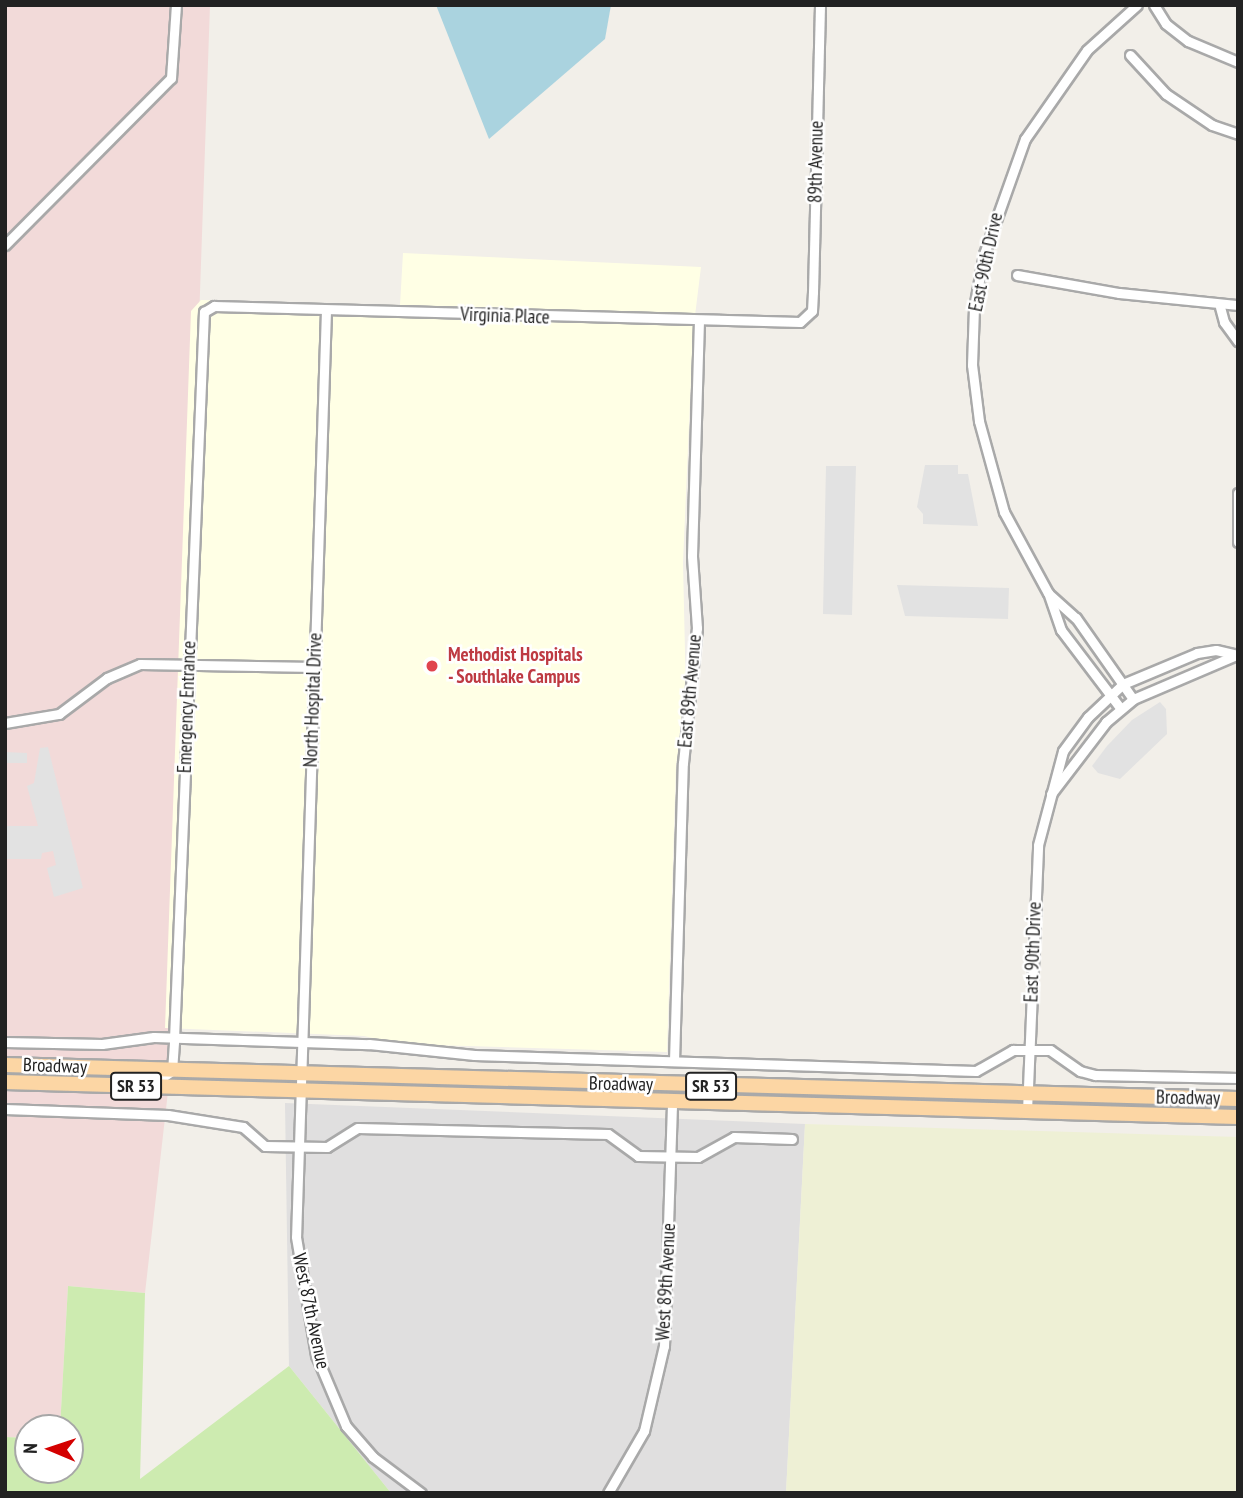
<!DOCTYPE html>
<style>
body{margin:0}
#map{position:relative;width:1243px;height:1498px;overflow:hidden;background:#f2efe9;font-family:"PT Sans Narrow",sans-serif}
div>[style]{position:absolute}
.residential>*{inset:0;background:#e0dfdf}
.commercial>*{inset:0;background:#f2dad9}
.education>*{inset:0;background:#ffffe5}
.farmland>*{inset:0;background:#eef0d5}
.grass>*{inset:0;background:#cdebb0}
.parking>*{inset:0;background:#e2e2e2}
.water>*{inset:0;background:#aad3df}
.roads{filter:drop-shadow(2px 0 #a9a9a9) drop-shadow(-2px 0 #a9a9a9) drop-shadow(0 2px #a9a9a9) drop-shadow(0 -2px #a9a9a9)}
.minor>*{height:9px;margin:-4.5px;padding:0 4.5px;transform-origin:4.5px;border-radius:4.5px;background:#fff}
.primary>*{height:14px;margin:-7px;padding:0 7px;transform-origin:7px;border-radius:7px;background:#fcd6a4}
.dots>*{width:19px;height:19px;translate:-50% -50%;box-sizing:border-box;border:4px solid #fff;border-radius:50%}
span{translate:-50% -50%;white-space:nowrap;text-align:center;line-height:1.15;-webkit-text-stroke:5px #fff;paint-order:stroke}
.shield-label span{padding:2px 5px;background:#fff;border:2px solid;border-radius:5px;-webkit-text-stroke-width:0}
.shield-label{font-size:18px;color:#222;font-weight:700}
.street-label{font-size:19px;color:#222}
.health-label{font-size:19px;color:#be3a42;font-weight:700}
.left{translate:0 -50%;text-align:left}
.frame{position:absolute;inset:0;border:7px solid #222;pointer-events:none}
.north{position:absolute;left:14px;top:1414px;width:70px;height:70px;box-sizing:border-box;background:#fff;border:2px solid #a7a7a7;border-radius:50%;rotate:272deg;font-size:19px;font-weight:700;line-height:28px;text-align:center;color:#222}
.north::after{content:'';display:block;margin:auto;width:24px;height:32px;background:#d40000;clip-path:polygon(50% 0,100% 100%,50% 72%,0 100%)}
</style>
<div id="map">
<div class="residential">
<i style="clip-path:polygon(285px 1103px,805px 1124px,786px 1493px,391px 1493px,289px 1366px)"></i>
</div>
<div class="commercial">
<i style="clip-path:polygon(5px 5px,210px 5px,174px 1039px,145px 1293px,68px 1286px,60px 1428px,28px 1428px,28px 1438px,5px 1437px)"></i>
</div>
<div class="education">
<i style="clip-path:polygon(403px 253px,701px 267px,693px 332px,683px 563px,686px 697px,676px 765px,667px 1052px,399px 1044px,364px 1036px,165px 1028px,191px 311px,201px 300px,400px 305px)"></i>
</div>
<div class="farmland">
<i style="clip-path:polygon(805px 1124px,1238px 1137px,1238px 1493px,786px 1493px)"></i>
</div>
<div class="grass">
<i style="clip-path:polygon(68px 1286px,145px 1293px,140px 1479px,289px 1366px,391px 1493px,5px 1493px,5px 1437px,28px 1438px,28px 1470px,70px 1470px,70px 1428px,60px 1428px)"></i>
</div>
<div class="parking">
<i style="clip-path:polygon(925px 465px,958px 465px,958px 474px,968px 474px,978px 526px,923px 524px,923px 514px,917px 507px)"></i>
<i style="clip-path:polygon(826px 466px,856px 466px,852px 615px,823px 614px)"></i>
<i style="clip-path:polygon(897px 585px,1009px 588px,1008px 619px,905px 616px)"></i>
<i style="clip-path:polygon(1160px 702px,1166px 709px,1167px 734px,1120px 779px,1098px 773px,1092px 766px,1107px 746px,1132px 720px)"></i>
<i style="clip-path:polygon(48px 747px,83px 888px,54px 897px,47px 868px,56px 865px,53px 851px,42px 853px,41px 859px,5px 859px,5px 826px,38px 826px,27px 786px,34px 783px,40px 748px)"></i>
<i style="clip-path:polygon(5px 752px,27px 753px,27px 763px,5px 763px)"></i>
</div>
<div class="water">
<i style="clip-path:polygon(436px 5px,611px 5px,605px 39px,489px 139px)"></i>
</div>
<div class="roads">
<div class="minor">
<i style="left:1154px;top:5px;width:22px;rotate:58deg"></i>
<i style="left:1166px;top:24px;width:28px;rotate:38deg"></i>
<i style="left:1188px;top:41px;width:54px;rotate:22.8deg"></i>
<i style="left:1130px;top:55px;width:53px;rotate:47.3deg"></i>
<i style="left:1166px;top:94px;width:55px;rotate:34deg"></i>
<i style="left:1212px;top:125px;width:28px;rotate:19deg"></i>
<i style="left:5px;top:245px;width:235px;rotate:-45.2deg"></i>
<i style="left:171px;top:78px;width:73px;rotate:-86.1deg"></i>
<i style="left:1017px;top:275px;width:104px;rotate:10deg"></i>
<i style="left:1119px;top:293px;width:120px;rotate:5.8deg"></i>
<i style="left:1220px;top:307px;width:16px;rotate:75deg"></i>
<i style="left:1224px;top:322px;width:24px;rotate:54deg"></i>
<i style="left:326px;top:310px;width:927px;rotate:91.85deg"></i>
<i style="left:296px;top:1237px;width:120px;rotate:80.4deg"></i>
<i style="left:316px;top:1355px;width:77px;rotate:67.1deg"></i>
<i style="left:346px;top:1426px;width:41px;rotate:48.9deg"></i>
<i style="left:373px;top:1457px;width:60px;rotate:36.9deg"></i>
<i style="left:1238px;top:493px;width:49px;rotate:90deg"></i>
<i style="left:1049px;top:594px;width:36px;rotate:42deg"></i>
<i style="left:1076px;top:618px;width:99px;rotate:54.9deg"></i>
<i style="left:1121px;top:709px;width:99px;rotate:-127.2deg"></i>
<i style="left:1061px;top:630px;width:39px;rotate:-109deg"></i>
<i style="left:1048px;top:593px;width:92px;rotate:-118.5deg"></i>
<i style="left:1004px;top:512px;width:94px;rotate:-105.4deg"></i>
<i style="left:979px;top:421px;width:56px;rotate:-97.1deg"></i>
<i style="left:972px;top:365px;width:57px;rotate:-88deg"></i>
<i style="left:974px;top:308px;width:55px;rotate:-79.5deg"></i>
<i style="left:984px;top:254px;width:122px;rotate:-70.4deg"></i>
<i style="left:1025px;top:139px;width:108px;rotate:-55.1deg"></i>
<i style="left:1087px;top:50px;width:67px;rotate:-42deg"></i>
<i style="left:5px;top:723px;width:55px;rotate:-9.5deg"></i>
<i style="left:59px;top:714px;width:60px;rotate:-36.9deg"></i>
<i style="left:107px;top:678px;width:36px;rotate:-23deg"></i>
<i style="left:140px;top:664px;width:175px;rotate:1deg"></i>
<i style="left:1051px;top:794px;width:91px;rotate:-52.6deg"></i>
<i style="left:1106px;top:722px;width:35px;rotate:-40deg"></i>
<i style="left:1133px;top:699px;width:112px;rotate:-23.1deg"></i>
<i style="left:5px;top:1042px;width:97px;rotate:1.2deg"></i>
<i style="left:102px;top:1044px;width:52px;rotate:-7.7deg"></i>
<i style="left:154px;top:1037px;width:215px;rotate:1.9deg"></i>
<i style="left:369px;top:1044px;width:106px;rotate:6deg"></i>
<i style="left:474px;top:1055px;width:502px;rotate:1.83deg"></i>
<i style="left:976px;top:1071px;width:43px;rotate:-29.6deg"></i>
<i style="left:1013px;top:1050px;width:37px"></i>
<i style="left:1050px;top:1050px;width:37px;rotate:35deg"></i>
<i style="left:1080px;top:1071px;width:16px;rotate:15deg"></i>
<i style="left:1095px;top:1075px;width:143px;rotate:1.2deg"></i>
<i style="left:674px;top:1061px;width:298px;rotate:-88.3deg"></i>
<i style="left:683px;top:763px;width:136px;rotate:-84.1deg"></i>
<i style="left:697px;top:628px;width:72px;rotate:-94deg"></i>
<i style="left:692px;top:556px;width:234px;rotate:-88.3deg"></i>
<i style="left:154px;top:1083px;width:22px;rotate:-34deg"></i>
<i style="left:172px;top:1071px;width:32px;rotate:-86deg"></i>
<i style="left:174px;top:1039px;width:728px;rotate:-87.64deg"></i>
<i style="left:204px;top:312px;width:12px;rotate:-31deg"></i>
<i style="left:214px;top:306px;width:586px;rotate:1.56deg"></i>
<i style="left:800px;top:322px;width:16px;rotate:-43deg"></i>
<i style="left:812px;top:311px;width:19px;rotate:-87deg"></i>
<i style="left:813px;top:292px;width:287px;rotate:-88.6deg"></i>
<i style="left:5px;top:1109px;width:163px;rotate:2.1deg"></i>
<i style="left:168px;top:1115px;width:76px;rotate:9.1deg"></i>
<i style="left:243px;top:1127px;width:29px;rotate:41deg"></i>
<i style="left:265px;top:1146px;width:62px;rotate:0.9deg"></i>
<i style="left:327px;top:1147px;width:36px;rotate:-32deg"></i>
<i style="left:358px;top:1128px;width:250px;rotate:1.4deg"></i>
<i style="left:608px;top:1134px;width:37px;rotate:36deg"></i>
<i style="left:638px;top:1156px;width:60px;rotate:1deg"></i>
<i style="left:698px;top:1157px;width:41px;rotate:-29.1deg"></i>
<i style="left:734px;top:1137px;width:58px;rotate:2deg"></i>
<i style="left:1027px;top:1111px;width:266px;rotate:-87.6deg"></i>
<i style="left:1038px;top:845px;width:97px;rotate:-75.1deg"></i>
<i style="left:1063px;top:751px;width:42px;rotate:-53.7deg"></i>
<i style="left:1088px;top:717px;width:48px;rotate:-43.3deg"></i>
<i style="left:1123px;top:684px;width:80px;rotate:-22.7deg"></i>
<i style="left:1197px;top:653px;width:19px;rotate:-9deg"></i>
<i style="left:1216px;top:650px;width:23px;rotate:13deg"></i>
<i style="left:608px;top:1493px;width:72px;rotate:-59.9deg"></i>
<i style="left:644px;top:1431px;width:87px;rotate:-76.8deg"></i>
<i style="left:664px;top:1346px;width:245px;rotate:-88.1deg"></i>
</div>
<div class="primary">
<i style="left:5px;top:1065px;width:1233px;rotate:1.58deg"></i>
<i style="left:5px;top:1082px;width:1233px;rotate:1.63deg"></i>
</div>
</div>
<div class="dots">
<i style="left:432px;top:666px;background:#e0444e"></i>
</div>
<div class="shield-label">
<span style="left:136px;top:1086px">SR 53</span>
<span style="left:711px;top:1086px">SR 53</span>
</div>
<div class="street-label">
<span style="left:816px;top:162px;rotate:-89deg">89th Avenue</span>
<span style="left:986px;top:262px;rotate:-78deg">East 90th Drive</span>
<span style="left:505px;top:316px;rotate:2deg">Virginia Place</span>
<span style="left:690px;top:691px;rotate:-85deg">East 89th Avenue</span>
<span style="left:313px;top:700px;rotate:-88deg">North Hospital Drive</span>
<span style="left:187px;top:707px;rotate:-88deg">Emergency Entrance</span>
<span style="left:1033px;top:952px;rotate:-88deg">East 90th Drive</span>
<span style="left:55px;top:1066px;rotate:2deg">Broadway</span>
<span style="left:621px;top:1084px;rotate:1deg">Broadway</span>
<span style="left:1188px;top:1098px;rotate:1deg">Broadway</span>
<span style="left:666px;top:1282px;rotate:-87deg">West 89th Avenue</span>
<span style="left:311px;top:1311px;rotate:78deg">West 87th Avenue</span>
</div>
<div class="health-label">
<span class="left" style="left:448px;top:666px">Methodist Hospitals<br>- Southlake Campus</span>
</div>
<div class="frame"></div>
<div class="north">N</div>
</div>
